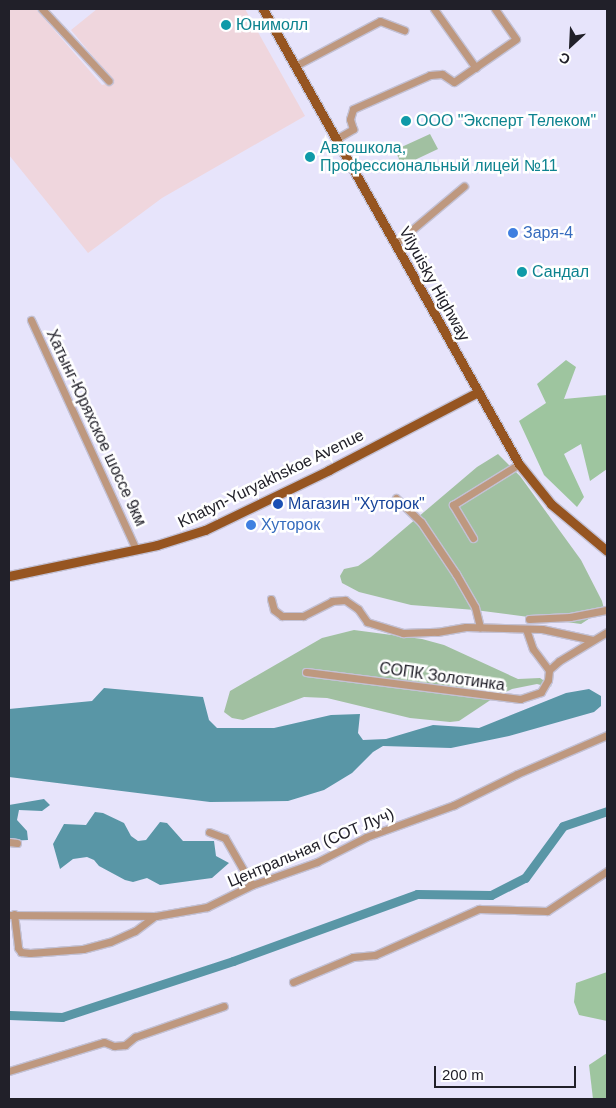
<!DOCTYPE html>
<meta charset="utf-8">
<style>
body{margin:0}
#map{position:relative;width:616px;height:1108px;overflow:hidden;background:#e7e4fb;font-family:Arial,sans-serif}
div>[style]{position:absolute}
.commercial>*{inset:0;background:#efd6dd}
.green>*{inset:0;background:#a1c0a1}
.forest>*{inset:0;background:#9ec59f}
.water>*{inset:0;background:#5996a6}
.river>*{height:9px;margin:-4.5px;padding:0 4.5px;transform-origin:4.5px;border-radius:4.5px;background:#5996a6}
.roads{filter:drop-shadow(1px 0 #c3c1d5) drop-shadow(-1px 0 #c3c1d5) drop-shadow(0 1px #c3c1d5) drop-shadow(0 -1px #c3c1d5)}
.minor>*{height:7px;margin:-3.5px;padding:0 3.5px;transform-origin:3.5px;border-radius:3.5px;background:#be987f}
.major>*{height:9px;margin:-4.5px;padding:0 4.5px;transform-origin:4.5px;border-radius:4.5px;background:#965521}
.dots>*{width:14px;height:14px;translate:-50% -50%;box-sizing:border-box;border:2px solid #fff;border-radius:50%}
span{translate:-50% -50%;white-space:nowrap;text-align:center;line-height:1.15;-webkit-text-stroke:5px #fff;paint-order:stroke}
.culture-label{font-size:16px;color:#0d838f}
.left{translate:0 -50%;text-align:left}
.shop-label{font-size:16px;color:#366cbe}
.street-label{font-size:16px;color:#212029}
.transit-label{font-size:16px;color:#164399}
.frame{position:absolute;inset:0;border:10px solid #212029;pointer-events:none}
.north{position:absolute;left:546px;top:20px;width:50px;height:50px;-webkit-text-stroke:4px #fff;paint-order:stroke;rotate:205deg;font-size:14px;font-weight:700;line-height:20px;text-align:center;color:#212029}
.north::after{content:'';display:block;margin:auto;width:18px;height:22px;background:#212029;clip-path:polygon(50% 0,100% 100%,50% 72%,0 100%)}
.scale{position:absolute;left:434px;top:1066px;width:142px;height:22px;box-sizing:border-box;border:2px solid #212029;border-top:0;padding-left:6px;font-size:15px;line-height:18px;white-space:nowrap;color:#212029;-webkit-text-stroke:4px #fff;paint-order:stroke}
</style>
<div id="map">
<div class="commercial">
<i style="clip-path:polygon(9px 9px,36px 9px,102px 85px,114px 82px,71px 30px,97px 9px,245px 9px,305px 116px,162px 198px,88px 253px,9px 155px)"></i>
</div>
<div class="green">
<i style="clip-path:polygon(430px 134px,438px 149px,402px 166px,395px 150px)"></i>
<i style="clip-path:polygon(498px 454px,520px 476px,581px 560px,602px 601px,604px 609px,581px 624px,475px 610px,411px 605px,359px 592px,342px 583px,340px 576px,344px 569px,358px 566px,371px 557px,477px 467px)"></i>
<i style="clip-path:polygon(354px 630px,422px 639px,444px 645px,518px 679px,540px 678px,552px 686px,548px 687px,537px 684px,512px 689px,495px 697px,459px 721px,450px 722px,410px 718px,327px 698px,304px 697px,243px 720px,232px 718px,224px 712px,230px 691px,322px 638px)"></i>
</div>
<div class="forest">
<i style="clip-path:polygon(566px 360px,576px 367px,564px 399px,607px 395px,607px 469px,590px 481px,581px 444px,564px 454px,584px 497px,577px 507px,544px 475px,519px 421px,546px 403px,537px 384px)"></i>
<i style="clip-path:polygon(607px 972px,607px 1021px,579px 1015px,574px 1002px,576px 983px)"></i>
<i style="clip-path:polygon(607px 1053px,607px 1099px,593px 1099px,589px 1065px)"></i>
</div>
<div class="water">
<i style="clip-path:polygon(104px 688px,203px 697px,209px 720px,217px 728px,274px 728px,331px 715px,360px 714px,358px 733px,363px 740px,386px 739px,433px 725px,479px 728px,566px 693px,589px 689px,601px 696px,601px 706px,594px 712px,509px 736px,451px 748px,383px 746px,373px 752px,352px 773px,324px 790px,288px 801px,210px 802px,9px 777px,9px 709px,92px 701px)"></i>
<i style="clip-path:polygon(44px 799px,50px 805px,42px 811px,19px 810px,17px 820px,27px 831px,28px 840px,9px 841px,9px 805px)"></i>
<i style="clip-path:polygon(95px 812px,103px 813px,124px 823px,131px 836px,138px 841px,146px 840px,160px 822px,167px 823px,183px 841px,214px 841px,216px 856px,229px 863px,212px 878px,160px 885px,147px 878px,133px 882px,125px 880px,99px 866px,94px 860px,87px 857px,73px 859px,60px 869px,53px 844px,64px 824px,86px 825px)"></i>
</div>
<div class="river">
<i style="left:9px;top:1015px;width:53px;rotate:2.2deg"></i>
<i style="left:62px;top:1017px;width:180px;rotate:-18.1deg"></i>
<i style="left:233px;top:961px;width:196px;rotate:-20deg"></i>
<i style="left:417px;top:894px;width:74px;rotate:0.8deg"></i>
<i style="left:491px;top:895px;width:38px;rotate:-27deg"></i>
<i style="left:525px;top:878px;width:64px;rotate:-53.8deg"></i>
<i style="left:563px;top:826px;width:46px;rotate:-18.8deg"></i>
</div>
<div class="roads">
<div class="minor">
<i style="left:42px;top:9px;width:98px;rotate:47.1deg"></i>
<i style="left:434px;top:9px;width:72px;rotate:54.6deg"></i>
<i style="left:295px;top:66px;width:96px;rotate:-27.9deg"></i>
<i style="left:380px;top:21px;width:26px;rotate:21deg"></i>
<i style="left:336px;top:139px;width:20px;rotate:-30deg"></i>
<i style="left:353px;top:129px;width:10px;rotate:-107deg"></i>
<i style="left:350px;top:119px;width:10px;rotate:-73deg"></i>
<i style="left:353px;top:109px;width:84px;rotate:-23.8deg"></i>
<i style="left:430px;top:75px;width:12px;rotate:-5deg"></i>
<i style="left:442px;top:74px;width:14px;rotate:34deg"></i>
<i style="left:454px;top:82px;width:75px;rotate:-34.7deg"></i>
<i style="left:516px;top:39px;width:37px;rotate:-125deg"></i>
<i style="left:395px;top:244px;width:90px;rotate:-40deg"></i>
<i style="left:31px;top:320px;width:252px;rotate:65.4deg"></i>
<i style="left:396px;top:498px;width:35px;rotate:44deg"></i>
<i style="left:421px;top:522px;width:63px;rotate:56.1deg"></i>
<i style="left:456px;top:574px;width:38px;rotate:60deg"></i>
<i style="left:475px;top:607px;width:21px;rotate:76deg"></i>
<i style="left:473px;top:538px;width:39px;rotate:-121deg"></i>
<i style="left:453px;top:505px;width:78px;rotate:-31.8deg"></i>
<i style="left:271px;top:599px;width:11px;rotate:75deg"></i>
<i style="left:274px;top:610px;width:10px;rotate:37deg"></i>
<i style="left:282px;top:616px;width:21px"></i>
<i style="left:303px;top:616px;width:33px;rotate:-27deg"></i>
<i style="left:332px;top:601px;width:13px;rotate:-4deg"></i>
<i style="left:345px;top:600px;width:16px;rotate:35deg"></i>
<i style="left:358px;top:609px;width:16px;rotate:55deg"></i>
<i style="left:367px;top:622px;width:38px;rotate:17deg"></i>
<i style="left:403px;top:633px;width:34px;rotate:-2deg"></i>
<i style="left:437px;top:632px;width:29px;rotate:-10deg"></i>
<i style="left:466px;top:627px;width:76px;rotate:1.5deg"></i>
<i style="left:542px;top:629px;width:52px;rotate:12.2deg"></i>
<i style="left:529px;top:619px;width:41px;rotate:-2.8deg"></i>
<i style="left:570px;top:617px;width:38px;rotate:-11deg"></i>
<i style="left:526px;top:629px;width:21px;rotate:71deg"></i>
<i style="left:533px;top:649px;width:26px;rotate:53deg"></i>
<i style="left:306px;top:672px;width:216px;rotate:7.2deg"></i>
<i style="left:520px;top:699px;width:22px;rotate:-18deg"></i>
<i style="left:541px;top:692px;width:14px;rotate:-60deg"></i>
<i style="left:548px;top:680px;width:10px;rotate:-84deg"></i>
<i style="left:549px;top:670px;width:13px;rotate:-42deg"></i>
<i style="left:559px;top:661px;width:56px;rotate:-31.1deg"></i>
<i style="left:209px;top:832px;width:17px;rotate:21deg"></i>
<i style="left:225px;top:838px;width:54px;rotate:60.1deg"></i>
<i style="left:9px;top:842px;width:8px;rotate:7deg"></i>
<i style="left:14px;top:914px;width:34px;rotate:83deg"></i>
<i style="left:18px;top:948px;width:5px;rotate:53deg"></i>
<i style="left:21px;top:952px;width:9px;rotate:6deg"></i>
<i style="left:30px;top:953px;width:53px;rotate:-4.3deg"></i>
<i style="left:83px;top:949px;width:28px;rotate:-15deg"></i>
<i style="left:110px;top:942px;width:27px;rotate:-24deg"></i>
<i style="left:135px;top:931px;width:25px;rotate:-37deg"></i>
<i style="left:9px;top:915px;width:147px;rotate:0.4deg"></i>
<i style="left:156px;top:916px;width:52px;rotate:-10deg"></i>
<i style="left:207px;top:907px;width:50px;rotate:-26.1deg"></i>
<i style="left:252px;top:885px;width:69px;rotate:-19.5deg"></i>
<i style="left:317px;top:862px;width:55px;rotate:-27deg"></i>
<i style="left:366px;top:837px;width:94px;rotate:-20deg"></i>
<i style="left:454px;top:805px;width:70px;rotate:-26.2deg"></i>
<i style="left:517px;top:774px;width:98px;rotate:-23.4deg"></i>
<i style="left:293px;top:982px;width:65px;rotate:-22.6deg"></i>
<i style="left:353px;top:957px;width:22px;rotate:-5deg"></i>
<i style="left:375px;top:955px;width:114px;rotate:-23.9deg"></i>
<i style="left:479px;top:909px;width:68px;rotate:1.7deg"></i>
<i style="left:547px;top:911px;width:72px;rotate:-33.7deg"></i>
<i style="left:9px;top:1071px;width:99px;rotate:-17deg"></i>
<i style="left:104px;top:1042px;width:11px;rotate:22deg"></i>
<i style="left:114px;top:1046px;width:11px;rotate:-5deg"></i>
<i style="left:125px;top:1045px;width:13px;rotate:-39deg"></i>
<i style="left:135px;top:1037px;width:94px;rotate:-19.2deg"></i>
</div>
<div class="major">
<i style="left:263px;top:9px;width:522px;rotate:60.64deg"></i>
<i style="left:519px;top:464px;width:51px;rotate:51.3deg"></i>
<i style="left:551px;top:504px;width:73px;rotate:40deg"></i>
<i style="left:9px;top:576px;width:151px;rotate:-11.8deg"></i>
<i style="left:157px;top:545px;width:50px;rotate:-17.4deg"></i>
<i style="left:205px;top:530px;width:138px;rotate:-25.8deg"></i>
<i style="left:329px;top:470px;width:168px;rotate:-27.6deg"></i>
</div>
</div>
<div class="dots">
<i style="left:226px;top:25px;background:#0f9aa8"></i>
<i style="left:406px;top:121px;background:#0f9aa8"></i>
<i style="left:310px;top:157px;background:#0f9aa8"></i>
<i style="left:513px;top:233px;background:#3f7fe0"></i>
<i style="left:522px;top:272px;background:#0f9aa8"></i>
<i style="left:278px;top:504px;background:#1a4fb4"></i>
<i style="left:251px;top:525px;background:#3f7fe0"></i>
</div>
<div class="culture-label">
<span class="left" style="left:236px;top:25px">Юнимолл</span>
<span class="left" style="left:416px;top:121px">ООО "Эксперт Телеком"</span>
<span class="left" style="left:320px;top:157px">Автошкола,<br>Профессиональный лицей №11</span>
<span class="left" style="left:532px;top:272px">Сандал</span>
</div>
<div class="shop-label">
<span class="left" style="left:523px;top:233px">Заря-4</span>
<span class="left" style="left:261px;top:525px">Хуторок</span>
</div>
<div class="street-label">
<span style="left:434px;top:284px;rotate:61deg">Vilyuisky Highway</span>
<span style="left:96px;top:428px;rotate:65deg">Хатынг-Юряхское шоссе 9км</span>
<span style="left:271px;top:479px;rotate:-26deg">Khatyn-Yuryakhskoe Avenue</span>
<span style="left:442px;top:677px;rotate:8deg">СОПК Золотинка</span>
<span style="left:311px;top:848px;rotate:-23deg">Центральная (СОТ Луч)</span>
</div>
<div class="transit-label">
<span class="left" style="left:288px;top:504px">Магазин "Хуторок"</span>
</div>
<div class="frame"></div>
<div class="north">С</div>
<div class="scale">200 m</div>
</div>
